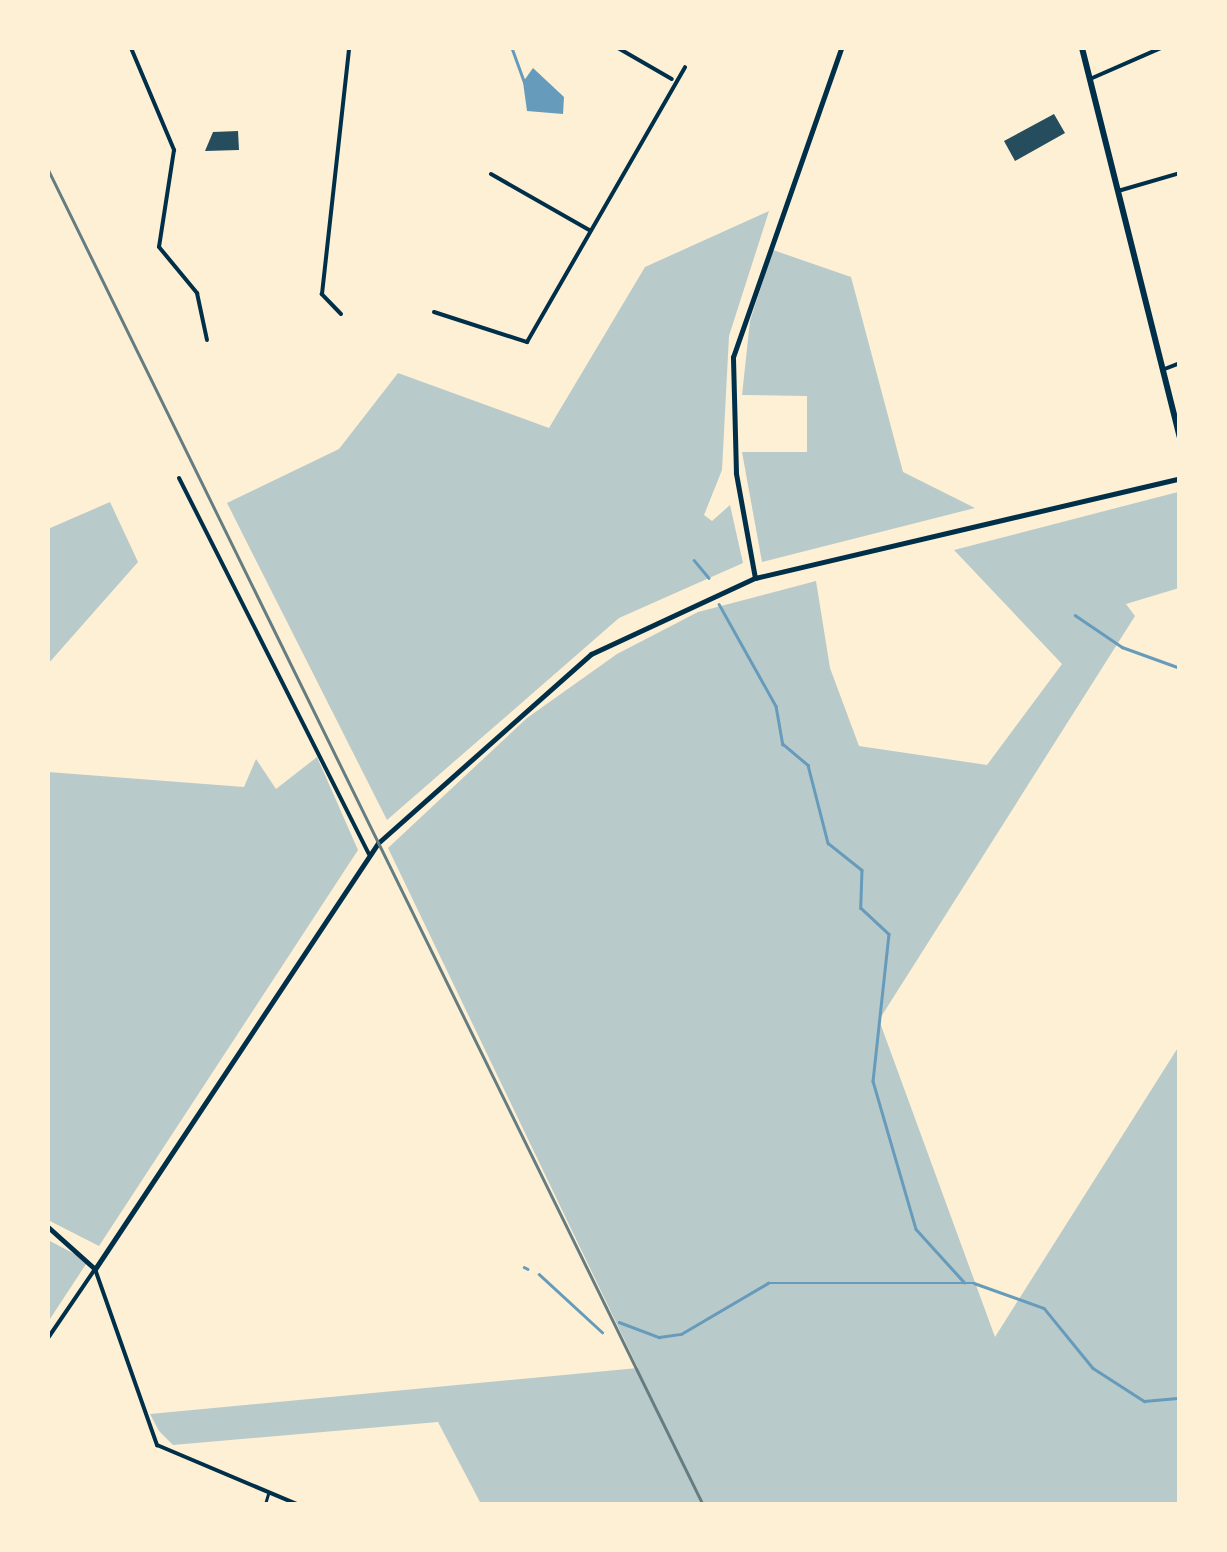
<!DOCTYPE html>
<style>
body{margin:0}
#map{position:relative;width:1227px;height:1552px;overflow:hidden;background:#fdf0d5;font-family:Roboto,sans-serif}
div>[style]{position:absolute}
.green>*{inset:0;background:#b9caca}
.water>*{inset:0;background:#669bbc}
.stream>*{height:2.5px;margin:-1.25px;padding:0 1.25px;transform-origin:1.25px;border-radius:1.25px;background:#669bbc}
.building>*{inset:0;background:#264d5e}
.service>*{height:2.5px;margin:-1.25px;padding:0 1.25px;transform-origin:1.25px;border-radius:1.25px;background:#003049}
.minor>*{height:4px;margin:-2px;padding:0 2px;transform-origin:2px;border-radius:2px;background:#003049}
.tertiary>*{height:5px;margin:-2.5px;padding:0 2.5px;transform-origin:2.5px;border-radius:2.5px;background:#003049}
.secondary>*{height:6px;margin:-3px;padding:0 3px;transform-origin:3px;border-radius:3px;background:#003049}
.rail>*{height:2.5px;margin:-1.25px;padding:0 1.25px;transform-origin:1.25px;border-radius:1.25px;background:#657d81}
span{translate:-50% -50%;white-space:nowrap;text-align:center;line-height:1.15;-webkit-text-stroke:9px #fdf0d5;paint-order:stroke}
.frame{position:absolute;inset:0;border:50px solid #fdf0d5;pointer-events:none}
</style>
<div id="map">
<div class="green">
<i style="clip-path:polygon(769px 211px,729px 336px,722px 470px,704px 515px,712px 521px,730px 505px,743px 563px,619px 618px,387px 820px,227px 503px,339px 449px,398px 373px,549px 428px,645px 267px)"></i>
<i style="clip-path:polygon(773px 250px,851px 277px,903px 472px,975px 508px,762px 562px,742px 452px,807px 452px,807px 396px,742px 395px,750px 321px)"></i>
<i style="clip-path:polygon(1178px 492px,1179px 588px,1126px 604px,1135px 616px,879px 1020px,995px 1337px,1179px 1046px,1179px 1504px,481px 1504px,438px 1422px,173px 1445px,159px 1431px,150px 1414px,638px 1368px,388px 848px,527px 718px,617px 654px,698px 612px,816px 581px,830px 668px,859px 746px,987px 765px,1062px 664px,954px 550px)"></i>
<i style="clip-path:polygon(110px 502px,138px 562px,48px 664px,48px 529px)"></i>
<i style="clip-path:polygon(317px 757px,358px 850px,99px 1246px,48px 1220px,48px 772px,244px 787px,256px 759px,276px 789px)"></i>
<i style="clip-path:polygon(48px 1240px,88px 1261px,48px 1322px)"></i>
</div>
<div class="water">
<i style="clip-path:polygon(533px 68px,564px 97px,563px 114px,527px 111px,523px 82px)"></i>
</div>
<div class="stream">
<i style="left:512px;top:48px;width:37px;rotate:70deg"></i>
<i style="left:694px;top:560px;width:23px;rotate:50deg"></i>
<i style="left:719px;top:604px;width:117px;rotate:60.8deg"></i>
<i style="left:776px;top:706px;width:39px;rotate:80deg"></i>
<i style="left:783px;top:744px;width:33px;rotate:40deg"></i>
<i style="left:808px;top:765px;width:81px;rotate:75.6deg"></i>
<i style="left:828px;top:843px;width:43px;rotate:38.5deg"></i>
<i style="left:862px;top:870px;width:38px;rotate:92deg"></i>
<i style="left:861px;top:908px;width:38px;rotate:43deg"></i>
<i style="left:889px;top:934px;width:148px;rotate:96.2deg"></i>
<i style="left:873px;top:1081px;width:154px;rotate:73.8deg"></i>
<i style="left:916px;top:1229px;width:72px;rotate:47.8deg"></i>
<i style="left:1075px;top:615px;width:57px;rotate:34.2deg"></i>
<i style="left:1122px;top:647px;width:62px;rotate:19.9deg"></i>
<i style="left:524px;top:1267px;width:4px;rotate:27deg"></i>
<i style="left:539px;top:1274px;width:86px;rotate:42.6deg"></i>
<i style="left:619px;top:1322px;width:43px;rotate:20.6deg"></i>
<i style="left:659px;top:1337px;width:22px;rotate:-8deg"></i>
<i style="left:681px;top:1334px;width:101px;rotate:-30.4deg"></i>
<i style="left:768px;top:1283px;width:206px"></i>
<i style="left:974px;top:1283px;width:74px;rotate:19.7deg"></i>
<i style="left:1044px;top:1308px;width:77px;rotate:50.8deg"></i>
<i style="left:1093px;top:1368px;width:61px;rotate:32.9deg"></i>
<i style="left:1144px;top:1401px;width:36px;rotate:-5deg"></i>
</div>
<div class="building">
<i style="clip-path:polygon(1054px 114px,1065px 133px,1015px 161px,1004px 141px)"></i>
<i style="clip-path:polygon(238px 131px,239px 150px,205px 151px,213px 132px)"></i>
</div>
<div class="service">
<i style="left:265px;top:1504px;width:10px;rotate:-73deg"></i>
</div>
<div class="minor">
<i style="left:131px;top:48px;width:111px;rotate:67.1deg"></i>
<i style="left:174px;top:150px;width:98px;rotate:98.8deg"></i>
<i style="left:159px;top:247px;width:60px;rotate:50.4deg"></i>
<i style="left:197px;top:293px;width:48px;rotate:78deg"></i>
<i style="left:618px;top:48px;width:62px;rotate:29.9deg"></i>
<i style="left:1090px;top:79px;width:77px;rotate:-23.6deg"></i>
<i style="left:491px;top:174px;width:113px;rotate:29.7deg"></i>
<i style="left:1118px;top:191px;width:65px;rotate:-16.2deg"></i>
<i style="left:434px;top:312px;width:98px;rotate:17.9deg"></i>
<i style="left:527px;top:342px;width:317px;rotate:-60.1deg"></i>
<i style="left:341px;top:314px;width:28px;rotate:-134deg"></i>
<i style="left:322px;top:294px;width:247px;rotate:-83.7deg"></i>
<i style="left:1162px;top:370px;width:19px;rotate:-21deg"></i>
<i style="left:179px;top:478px;width:421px;rotate:63.2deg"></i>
<i style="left:95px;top:1269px;width:187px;rotate:70.6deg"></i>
<i style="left:157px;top:1445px;width:152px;rotate:22.9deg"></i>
<i style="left:48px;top:1338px;width:83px;rotate:-55.7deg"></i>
</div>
<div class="tertiary">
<i style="left:755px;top:578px;width:107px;rotate:-100.3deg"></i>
<i style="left:736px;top:473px;width:116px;rotate:-91.5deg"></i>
<i style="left:733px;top:357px;width:327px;rotate:-70.7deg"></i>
<i style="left:48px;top:1227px;width:63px;rotate:41.8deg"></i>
<i style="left:95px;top:1269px;width:511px;rotate:-56.4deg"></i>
<i style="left:378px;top:843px;width:285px;rotate:-41.6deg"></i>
<i style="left:591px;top:654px;width:181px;rotate:-24.9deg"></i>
<i style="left:755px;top:578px;width:437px;rotate:-13.2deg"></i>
</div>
<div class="secondary">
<i style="left:1082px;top:48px;width:403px;rotate:75.9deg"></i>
</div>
<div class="rail">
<i style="left:48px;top:169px;width:1487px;rotate:63.87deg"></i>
</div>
<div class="frame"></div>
</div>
